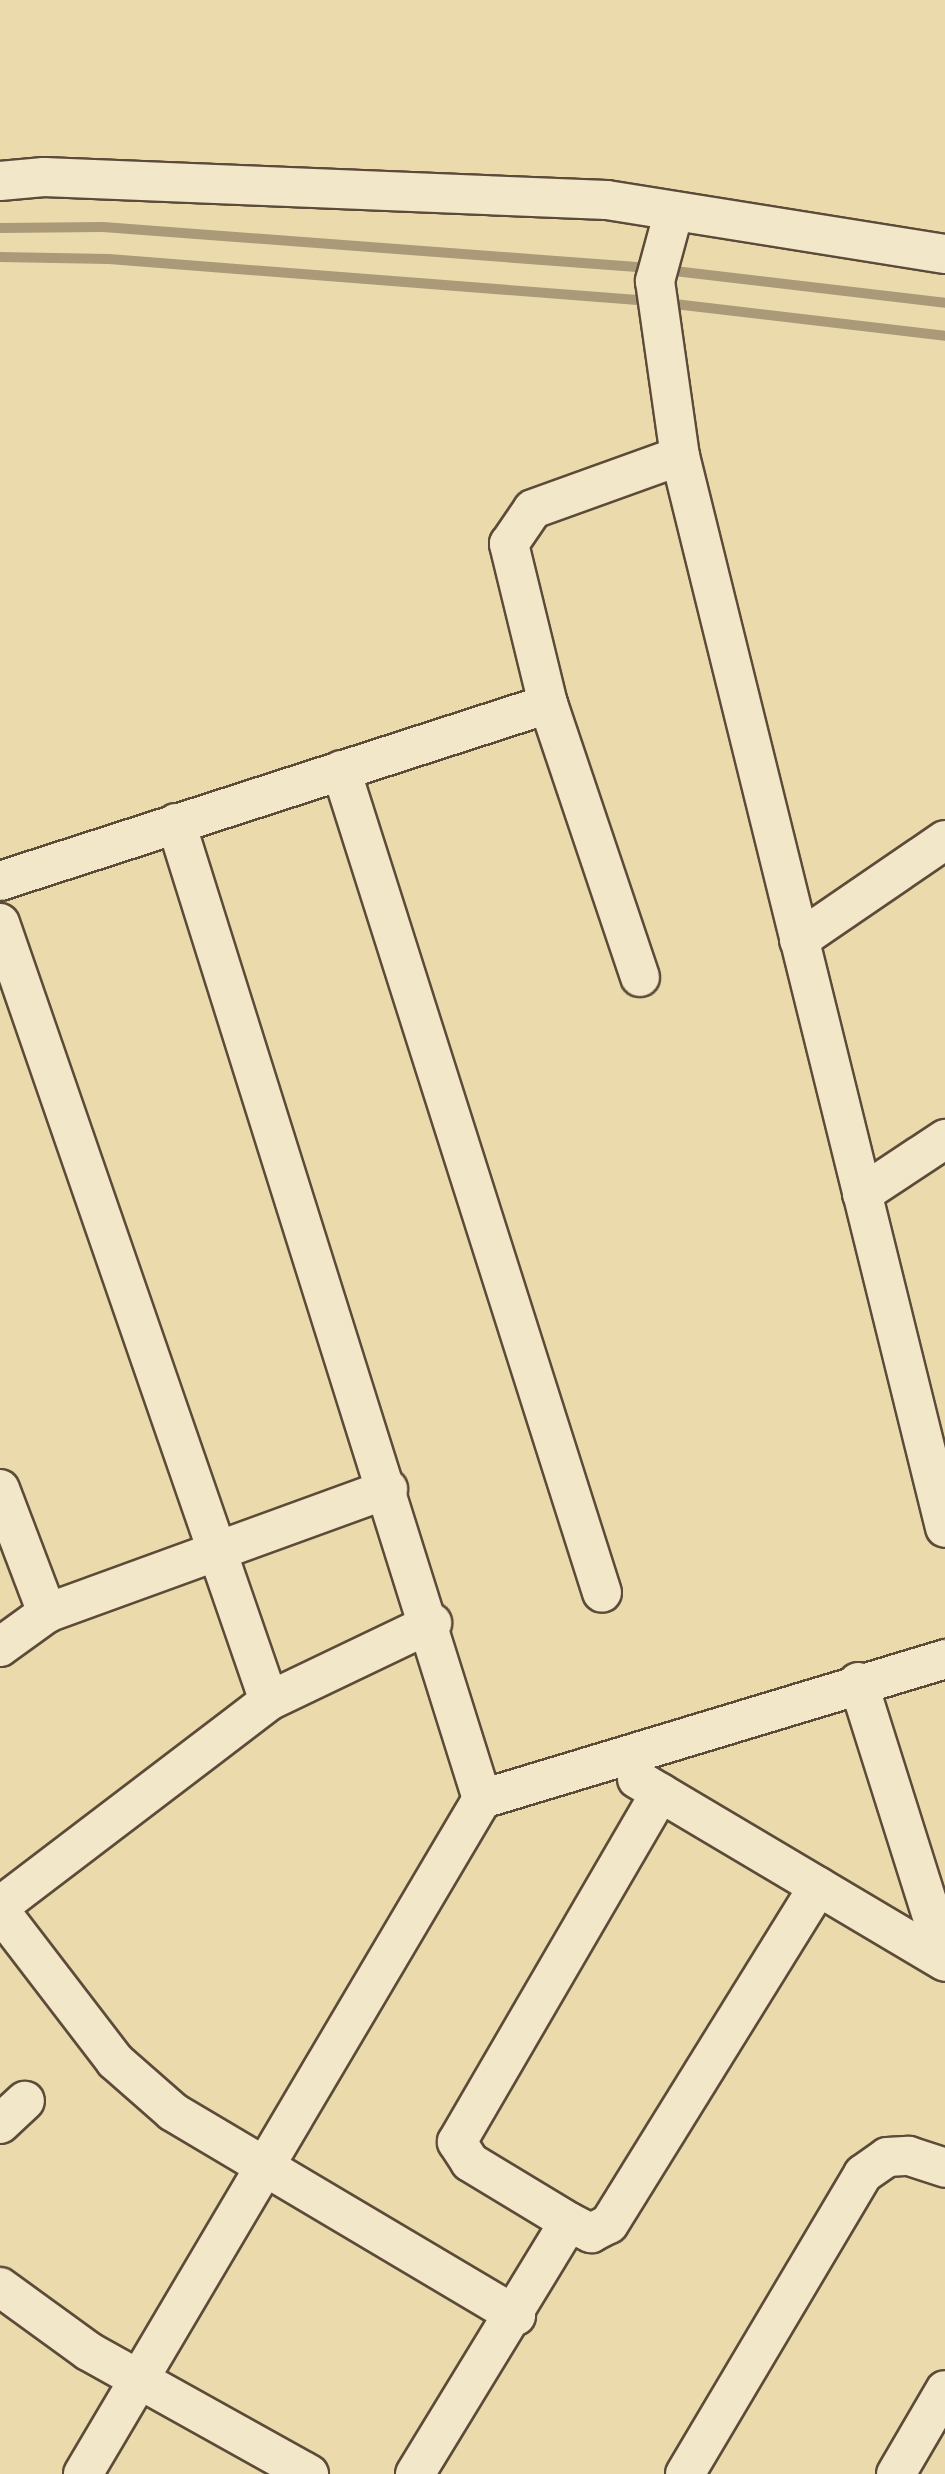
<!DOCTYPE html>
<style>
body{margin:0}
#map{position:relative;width:945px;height:2474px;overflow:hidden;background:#ebdbac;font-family:Cardo,serif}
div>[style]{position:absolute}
.stream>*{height:10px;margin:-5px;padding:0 5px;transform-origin:5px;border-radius:5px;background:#ab9a78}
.roads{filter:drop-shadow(2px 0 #5d4b3a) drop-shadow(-2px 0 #5d4b3a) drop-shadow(0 2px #5d4b3a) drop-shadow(0 -2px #5d4b3a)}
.minor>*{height:38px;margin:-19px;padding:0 19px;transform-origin:19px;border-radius:19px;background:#f2e8c9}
span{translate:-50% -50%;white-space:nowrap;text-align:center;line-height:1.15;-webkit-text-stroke:6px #f2e8c9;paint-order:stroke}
</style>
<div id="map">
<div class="stream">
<i style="left:0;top:228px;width:103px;rotate:-0.6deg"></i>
<i style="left:103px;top:227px;width:549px;rotate:4.29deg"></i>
<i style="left:0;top:257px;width:109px;rotate:1.1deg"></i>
<i style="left:109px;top:259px;width:543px;rotate:4.44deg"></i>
<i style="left:666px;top:270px;width:281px;rotate:6.7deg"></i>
<i style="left:666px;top:303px;width:281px;rotate:6.7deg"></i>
</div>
<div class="roads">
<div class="minor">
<i style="left:0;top:181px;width:44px;rotate:-5.2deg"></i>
<i style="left:44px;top:177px;width:563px;rotate:2.34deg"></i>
<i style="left:607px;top:200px;width:342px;rotate:9.1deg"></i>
<i style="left:674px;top:211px;width:73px;rotate:105.2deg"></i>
<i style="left:655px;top:281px;width:177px;rotate:81.9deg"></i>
<i style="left:680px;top:456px;width:1104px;rotate:76.11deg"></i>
<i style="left:341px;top:770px;width:863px;rotate:72.4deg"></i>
<i style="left:176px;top:823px;width:1023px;rotate:72.59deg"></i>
<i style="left:0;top:881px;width:576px;rotate:-17.9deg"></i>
<i style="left:0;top:923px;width:823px;rotate:70.93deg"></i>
<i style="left:799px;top:940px;width:177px;rotate:-34.4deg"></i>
<i style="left:640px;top:977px;width:288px;rotate:-108.6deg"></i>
<i style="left:548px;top:704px;width:165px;rotate:-103.7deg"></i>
<i style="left:509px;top:544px;width:42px;rotate:-55.6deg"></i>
<i style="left:533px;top:509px;width:156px;rotate:-19.8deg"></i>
<i style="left:862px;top:1194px;width:100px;rotate:-33.5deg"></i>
<i style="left:0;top:1489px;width:133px;rotate:69.2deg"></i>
<i style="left:0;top:1647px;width:58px;rotate:-35.9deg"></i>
<i style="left:47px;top:1613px;width:363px;rotate:-20deg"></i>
<i style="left:858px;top:1682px;width:289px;rotate:72.5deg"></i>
<i style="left:637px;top:1779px;width:358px;rotate:30.7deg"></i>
<i style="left:0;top:1906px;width:338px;rotate:-37.3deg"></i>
<i style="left:269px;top:1701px;width:181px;rotate:-25.6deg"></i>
<i style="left:0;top:1911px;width:189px;rotate:52.5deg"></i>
<i style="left:115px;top:2061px;width:77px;rotate:41.3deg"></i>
<i style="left:173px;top:2112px;width:399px;rotate:30.7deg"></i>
<i style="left:0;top:2124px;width:34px;rotate:-43deg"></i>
<i style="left:569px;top:2222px;width:116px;rotate:-148.8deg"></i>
<i style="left:470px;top:2162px;width:24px;rotate:-123deg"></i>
<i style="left:457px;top:2142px;width:404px;rotate:-59.8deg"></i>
<i style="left:0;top:2287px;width:109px;rotate:36deg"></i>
<i style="left:88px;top:2351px;width:253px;rotate:29.1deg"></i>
<i style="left:83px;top:2474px;width:784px;rotate:-59.41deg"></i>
<i style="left:482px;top:1799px;width:484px;rotate:-16.8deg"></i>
<i style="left:415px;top:2474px;width:295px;rotate:-58.6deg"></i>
<i style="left:569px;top:2222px;width:25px;rotate:27deg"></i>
<i style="left:591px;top:2233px;width:20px;rotate:-27deg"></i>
<i style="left:609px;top:2224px;width:397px;rotate:-58.2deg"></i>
<i style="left:685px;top:2474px;width:349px;rotate:-59.3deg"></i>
<i style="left:863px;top:2174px;width:29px;rotate:-35deg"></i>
<i style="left:887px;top:2157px;width:22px;rotate:-3deg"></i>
<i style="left:909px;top:2156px;width:38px;rotate:18deg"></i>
<i style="left:896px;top:2474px;width:97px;rotate:-59.7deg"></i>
</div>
</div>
</div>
